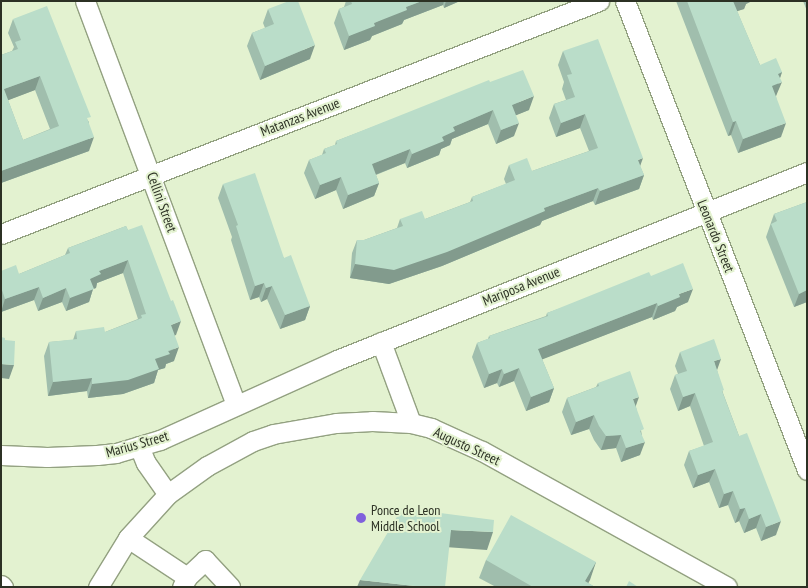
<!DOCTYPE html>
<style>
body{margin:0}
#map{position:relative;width:808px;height:588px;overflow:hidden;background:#e3f2d0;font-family:"PT Sans Narrow",sans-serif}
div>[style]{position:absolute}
.roads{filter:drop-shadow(1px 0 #93a181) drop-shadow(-1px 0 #93a181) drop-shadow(0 1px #93a181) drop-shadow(0 -1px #93a181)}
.minor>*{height:19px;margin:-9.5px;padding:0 9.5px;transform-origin:9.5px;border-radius:9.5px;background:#fff}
.wall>*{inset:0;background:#a0bead}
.shaded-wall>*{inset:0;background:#829b8d}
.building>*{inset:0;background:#baddc9}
.dots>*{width:14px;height:14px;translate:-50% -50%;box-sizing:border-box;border:2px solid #e3f2d0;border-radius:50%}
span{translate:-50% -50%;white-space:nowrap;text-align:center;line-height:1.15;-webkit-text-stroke:4px #e3f2d0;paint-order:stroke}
.street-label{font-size:14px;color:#2c3124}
.poi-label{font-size:14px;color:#2c3124}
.left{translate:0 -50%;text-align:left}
.frame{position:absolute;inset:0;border:2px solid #2c3124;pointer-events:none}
</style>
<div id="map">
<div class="roads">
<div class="minor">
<i style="left:85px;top:1px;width:430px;rotate:69.5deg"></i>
<i style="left:625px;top:1px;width:503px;rotate:68.79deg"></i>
<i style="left:1px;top:234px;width:642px;rotate:-21.29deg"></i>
<i style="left:381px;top:342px;width:86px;rotate:69.7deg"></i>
<i style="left:139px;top:446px;width:18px;rotate:68deg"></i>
<i style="left:146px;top:463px;width:38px;rotate:55deg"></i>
<i style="left:1px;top:455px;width:46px;rotate:2.5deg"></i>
<i style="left:47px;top:457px;width:50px;rotate:-2.3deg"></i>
<i style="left:97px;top:455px;width:19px;rotate:-6deg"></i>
<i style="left:116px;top:453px;width:46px;rotate:-16.5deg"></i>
<i style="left:160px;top:440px;width:194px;rotate:-24.3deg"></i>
<i style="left:337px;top:360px;width:506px;rotate:-21.8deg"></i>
<i style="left:128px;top:538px;width:71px;rotate:33.5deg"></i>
<i style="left:1px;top:585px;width:3px;rotate:45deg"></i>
<i style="left:98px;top:587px;width:57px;rotate:-58.5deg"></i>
<i style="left:128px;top:538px;width:59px;rotate:-47.7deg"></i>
<i style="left:168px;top:494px;width:48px;rotate:-35.7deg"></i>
<i style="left:207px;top:466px;width:52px;rotate:-28.5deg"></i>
<i style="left:253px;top:441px;width:21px;rotate:-19deg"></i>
<i style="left:273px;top:434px;width:64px;rotate:-9.9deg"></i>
<i style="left:336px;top:423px;width:36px;rotate:-3deg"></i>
<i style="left:372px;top:421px;width:39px;rotate:3deg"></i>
<i style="left:411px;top:423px;width:21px;rotate:14deg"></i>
<i style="left:431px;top:428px;width:56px;rotate:24.3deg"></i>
<i style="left:482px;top:451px;width:280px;rotate:29deg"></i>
<i style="left:182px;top:587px;width:11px;rotate:-63deg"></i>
<i style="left:187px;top:577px;width:25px;rotate:-43deg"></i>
<i style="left:205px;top:560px;width:37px;rotate:47deg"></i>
</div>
</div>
<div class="wall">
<i style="clip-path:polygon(346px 1px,460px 1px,444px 8px,443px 5px,404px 20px,402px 24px,372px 36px,370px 40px,344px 50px,334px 23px,339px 9px,344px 7px)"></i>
<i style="clip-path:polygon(676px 1px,752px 1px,746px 4px,744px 9px,737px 11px,760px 65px,782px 72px,780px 78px,776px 96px,781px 137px,738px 153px,731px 135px,728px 136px)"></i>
<i style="clip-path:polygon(803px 1px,807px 1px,807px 11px)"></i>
<i style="clip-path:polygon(268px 9px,310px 59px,260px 80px,247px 46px,252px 33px,265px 28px,263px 23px)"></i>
<i style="clip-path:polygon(evenodd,13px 19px,89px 122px,89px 151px,1px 183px,1px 55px,12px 51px,14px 47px,8px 33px,13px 19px,35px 90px,50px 129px,23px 140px,8px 100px,35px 90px)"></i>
<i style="clip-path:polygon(563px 51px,640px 166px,644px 175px,639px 189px,595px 205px,593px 201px,542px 221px,540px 225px,442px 266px,389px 284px,350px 278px,352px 253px,357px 240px,364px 240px,397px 228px,400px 219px,425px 219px,470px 202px,472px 197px,506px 184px,504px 179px,509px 165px,532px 171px,589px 151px,580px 128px,556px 137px,549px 118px,554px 104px,566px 100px,562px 89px,564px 82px,558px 65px)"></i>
<i style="clip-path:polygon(490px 82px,529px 110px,516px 115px,514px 136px,496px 144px,488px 124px,452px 139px,450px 145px,441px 149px,439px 155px,407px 168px,405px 163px,376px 175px,379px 183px,374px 196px,343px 209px,336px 190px,315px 199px,304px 173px,309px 160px,322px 155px,324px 149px,335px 145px,336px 141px)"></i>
<i style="clip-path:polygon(223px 184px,284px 258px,310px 306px,305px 320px,280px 329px,267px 299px,261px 302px,259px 297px,250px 300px,231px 240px,232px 237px,218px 198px)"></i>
<i style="clip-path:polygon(807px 202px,807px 302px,794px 307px,766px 237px,774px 214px)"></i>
<i style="clip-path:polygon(126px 226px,176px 335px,175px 335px,174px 361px,166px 364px,165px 368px,158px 370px,154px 383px,123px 394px,88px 398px,87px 391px,48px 396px,44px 356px,49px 342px,73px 340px,76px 331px,105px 332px,138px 319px,123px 273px,97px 283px,96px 288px,93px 289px,89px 302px,66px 311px,62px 302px,38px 311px,34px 300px,1px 312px,1px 316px,1px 271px,19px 274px,65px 255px,68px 248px)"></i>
<i style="clip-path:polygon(651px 276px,688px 302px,677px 307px,675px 311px,653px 320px,652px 317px,542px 359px,554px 388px,549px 402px,526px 411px,514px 381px,499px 387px,497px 383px,484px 388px,472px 357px,477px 343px,488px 339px,489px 336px,546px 316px,547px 313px)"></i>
<i style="clip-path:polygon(680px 352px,717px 370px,723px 393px,776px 535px,761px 541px,756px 528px,744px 533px,739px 521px,735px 523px,728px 505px,719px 508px,709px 482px,693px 488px,684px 465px,689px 451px,704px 446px,690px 406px,678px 411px,670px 389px,675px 375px,678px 374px,675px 366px)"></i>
<i style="clip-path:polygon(598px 383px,636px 407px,642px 435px,640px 455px,621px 462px,616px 448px,601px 450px,594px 440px,589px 429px,571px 435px,562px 412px,567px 398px,596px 387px)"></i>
<i style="clip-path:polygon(486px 560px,596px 562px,588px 583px,595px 587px,496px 587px,479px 578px)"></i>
</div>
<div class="shaded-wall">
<i style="clip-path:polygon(422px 1px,444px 1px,443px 5px,404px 20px,402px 24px,372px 36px,370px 40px,344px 50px,349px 36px,406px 7px)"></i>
<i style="clip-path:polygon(446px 1px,460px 1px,444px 8px)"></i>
<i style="clip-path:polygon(733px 1px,752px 1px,746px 4px,744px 9px,728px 14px)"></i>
<i style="clip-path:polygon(315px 45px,310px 59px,260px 80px,265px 66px)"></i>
<i style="clip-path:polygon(782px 72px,778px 84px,782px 82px,776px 96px,767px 100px,772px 86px,778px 74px)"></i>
<i style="clip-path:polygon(40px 76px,35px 90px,1px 103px,4px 89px)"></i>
<i style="clip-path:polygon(534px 96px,529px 110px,507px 119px,512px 105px)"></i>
<i style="clip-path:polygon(493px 110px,488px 124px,452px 139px,450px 145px,441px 149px,439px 155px,407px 168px,412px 154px,442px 137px,453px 127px)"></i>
<i style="clip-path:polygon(585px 114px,580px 128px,556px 137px,561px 123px)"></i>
<i style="clip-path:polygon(736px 121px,731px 135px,728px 136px,733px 122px)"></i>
<i style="clip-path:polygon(519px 123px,514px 136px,496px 144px,501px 130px)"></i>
<i style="clip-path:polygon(786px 123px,781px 137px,738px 153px,743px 139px)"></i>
<i style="clip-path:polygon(94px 137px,89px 151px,1px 183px,1px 171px)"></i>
<i style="clip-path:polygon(410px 149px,405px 163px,367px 178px,372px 164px)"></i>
<i style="clip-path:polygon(643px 158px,638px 172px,638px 160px)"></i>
<i style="clip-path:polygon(644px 175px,639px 189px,595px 205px,600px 191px)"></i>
<i style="clip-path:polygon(341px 177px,336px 190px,315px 199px,320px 185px)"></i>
<i style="clip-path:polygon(379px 183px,374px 196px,343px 209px,348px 195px)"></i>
<i style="clip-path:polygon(598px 188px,593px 201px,542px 221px,540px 225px,442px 266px,389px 284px,350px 278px,355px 264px,544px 208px)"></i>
<i style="clip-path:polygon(128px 260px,123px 273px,97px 283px,96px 288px,93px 289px,89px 302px,66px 311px,70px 298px,90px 279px,99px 271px)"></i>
<i style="clip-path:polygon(264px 283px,259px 297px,250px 300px,255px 286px)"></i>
<i style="clip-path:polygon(272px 286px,267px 299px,261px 302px,266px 288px)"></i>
<i style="clip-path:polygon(39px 287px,34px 300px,1px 312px,5px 299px)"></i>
<i style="clip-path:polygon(66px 288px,62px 302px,38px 311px,43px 298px)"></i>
<i style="clip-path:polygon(693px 289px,688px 302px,677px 307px,675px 311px,653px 320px,658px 306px,679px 294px)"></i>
<i style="clip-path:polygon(807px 290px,807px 302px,794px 307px,799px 294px)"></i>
<i style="clip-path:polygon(657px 303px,652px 317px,533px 363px,538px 349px)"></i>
<i style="clip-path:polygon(310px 306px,305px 320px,280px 329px,285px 315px)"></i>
<i style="clip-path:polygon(181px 321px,176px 335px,166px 339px,171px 325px)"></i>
<i style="clip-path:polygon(179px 347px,174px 361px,166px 364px,165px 368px,158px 370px,154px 383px,123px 394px,88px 398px,92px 384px)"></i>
<i style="clip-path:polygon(721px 359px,716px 373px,714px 361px)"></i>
<i style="clip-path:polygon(1px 364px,14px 365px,9px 379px,1px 378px)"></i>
<i style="clip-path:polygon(519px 368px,514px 381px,499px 387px,504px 374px)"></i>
<i style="clip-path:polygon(502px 369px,497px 383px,484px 388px,489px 374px)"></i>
<i style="clip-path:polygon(92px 378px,87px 391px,48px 396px,53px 382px)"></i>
<i style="clip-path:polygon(554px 388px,549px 402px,526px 411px,531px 397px)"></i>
<i style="clip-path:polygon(695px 393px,690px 406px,678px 411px,683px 397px)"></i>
<i style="clip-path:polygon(639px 397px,634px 411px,633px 399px)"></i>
<i style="clip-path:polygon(594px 415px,589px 429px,571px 435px,576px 422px)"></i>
<i style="clip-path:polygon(621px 435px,616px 448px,601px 450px,606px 436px)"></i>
<i style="clip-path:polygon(645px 442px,640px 455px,621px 462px,626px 448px)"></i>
<i style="clip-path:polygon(715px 469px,709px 482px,693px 488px,698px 475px)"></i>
<i style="clip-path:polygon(733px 491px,728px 505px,719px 508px,724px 494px)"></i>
<i style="clip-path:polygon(745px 508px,739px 521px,735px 523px,740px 509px)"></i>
<i style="clip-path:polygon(761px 514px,756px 528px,744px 533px,749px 519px)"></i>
<i style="clip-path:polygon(781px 521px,776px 535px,761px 541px,766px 527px)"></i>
<i style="clip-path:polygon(451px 530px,493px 532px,487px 550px,445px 547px)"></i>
<i style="clip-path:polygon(596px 562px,590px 580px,586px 587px,585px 581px)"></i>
<i style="clip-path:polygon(360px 580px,424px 587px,357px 587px)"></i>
</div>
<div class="building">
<i style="clip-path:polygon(289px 1px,298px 1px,315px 45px,265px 66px,252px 33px,274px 24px,268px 9px)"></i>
<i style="clip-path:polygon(351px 1px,422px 1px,406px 7px,407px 10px,374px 23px,375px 26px,349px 36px,339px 9px,352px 4px)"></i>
<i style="clip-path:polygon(687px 1px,733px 1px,760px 65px,776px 58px,782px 72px,778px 74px,782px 82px,772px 86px,786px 123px,743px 139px,736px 121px,733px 122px)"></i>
<i style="clip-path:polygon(evenodd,47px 6px,91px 117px,87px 118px,94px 137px,1px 171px,1px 55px,18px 49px,15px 42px,21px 40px,13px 19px,47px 6px,40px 76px,59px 126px,23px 140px,4px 89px,40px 76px)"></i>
<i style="clip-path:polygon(598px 39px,643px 158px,638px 160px,644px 175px,600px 191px,598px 188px,544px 208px,545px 211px,447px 252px,394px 270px,355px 264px,357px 240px,364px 240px,403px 226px,400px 219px,422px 211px,425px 219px,473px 201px,472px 197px,515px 180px,509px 165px,527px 158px,532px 171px,598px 148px,585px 114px,561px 123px,554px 104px,575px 97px,567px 75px,572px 74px,563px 51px)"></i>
<i style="clip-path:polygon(523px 70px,534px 96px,512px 105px,519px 123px,501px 130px,493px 110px,453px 127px,455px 131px,442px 137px,444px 141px,412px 154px,410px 149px,372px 164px,379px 183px,348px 195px,341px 177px,320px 185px,309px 160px,326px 153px,324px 149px,337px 144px,336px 141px,489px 80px,490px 82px)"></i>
<i style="clip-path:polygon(255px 173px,284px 258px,291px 255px,310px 306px,285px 315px,272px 286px,266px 288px,264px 283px,255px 286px,236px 226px,238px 225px,223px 184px)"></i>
<i style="clip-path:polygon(807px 202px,807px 290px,799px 294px,771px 224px,777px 221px,774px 214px)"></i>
<i style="clip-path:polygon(142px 225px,171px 301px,173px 300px,181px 321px,171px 325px,179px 347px,168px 351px,170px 354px,155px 359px,159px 369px,128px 380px,92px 384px,92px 378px,53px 382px,49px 342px,77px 339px,76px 331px,104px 327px,105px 332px,142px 318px,141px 315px,146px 314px,128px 260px,99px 271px,101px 274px,90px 279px,94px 289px,70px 298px,66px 288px,43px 298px,39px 287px,5px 299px,1px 287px,1px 271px,16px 265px,19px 274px,70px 253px,68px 248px,87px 241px,126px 226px,128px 230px)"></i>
<i style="clip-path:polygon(683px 263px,693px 289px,679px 294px,680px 297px,658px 306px,657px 303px,538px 349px,554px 388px,531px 397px,519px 368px,504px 374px,502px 369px,489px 374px,477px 343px,490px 338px,489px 336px,548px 316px,547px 313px,649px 272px,651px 276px)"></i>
<i style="clip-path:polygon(1px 337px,5px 338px,5px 340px,15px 341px,14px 365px,1px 364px)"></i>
<i style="clip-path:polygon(714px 339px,721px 359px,714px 361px,724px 390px,722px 391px,739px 436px,747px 433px,781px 521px,766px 527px,761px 514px,749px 519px,745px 508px,740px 509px,733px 491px,724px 494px,715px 469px,698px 475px,689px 451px,713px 442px,695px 393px,683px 397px,675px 375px,687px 371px,680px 352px)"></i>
<i style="clip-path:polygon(630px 371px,639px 397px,633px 399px,644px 429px,640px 431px,645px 442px,626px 448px,621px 435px,606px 436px,599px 426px,594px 415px,576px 422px,567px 398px,599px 386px,598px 383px)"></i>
<i style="clip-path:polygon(402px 508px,494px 520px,493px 532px,451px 530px,445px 587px,424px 587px,360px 580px)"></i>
<i style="clip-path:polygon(511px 515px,596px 562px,585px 581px,595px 587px,533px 587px,486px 560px)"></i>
<i style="clip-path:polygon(629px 581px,638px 587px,626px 587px)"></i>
</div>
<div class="dots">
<i style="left:361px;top:518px;background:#8061dc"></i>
</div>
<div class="street-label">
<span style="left:300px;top:117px;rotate:-21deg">Matanzas Avenue</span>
<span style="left:162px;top:202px;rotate:70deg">Cellini Street</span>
<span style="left:716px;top:236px;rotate:68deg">Leonardo Street</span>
<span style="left:521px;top:286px;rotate:-22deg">Mariposa Avenue</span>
<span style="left:137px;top:444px;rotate:-16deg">Marius Street</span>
<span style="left:467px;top:446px;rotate:25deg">Augusto Street</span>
</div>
<div class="poi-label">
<span class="left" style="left:371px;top:518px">Ponce de Leon<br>Middle School</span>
</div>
<div class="frame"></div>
</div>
